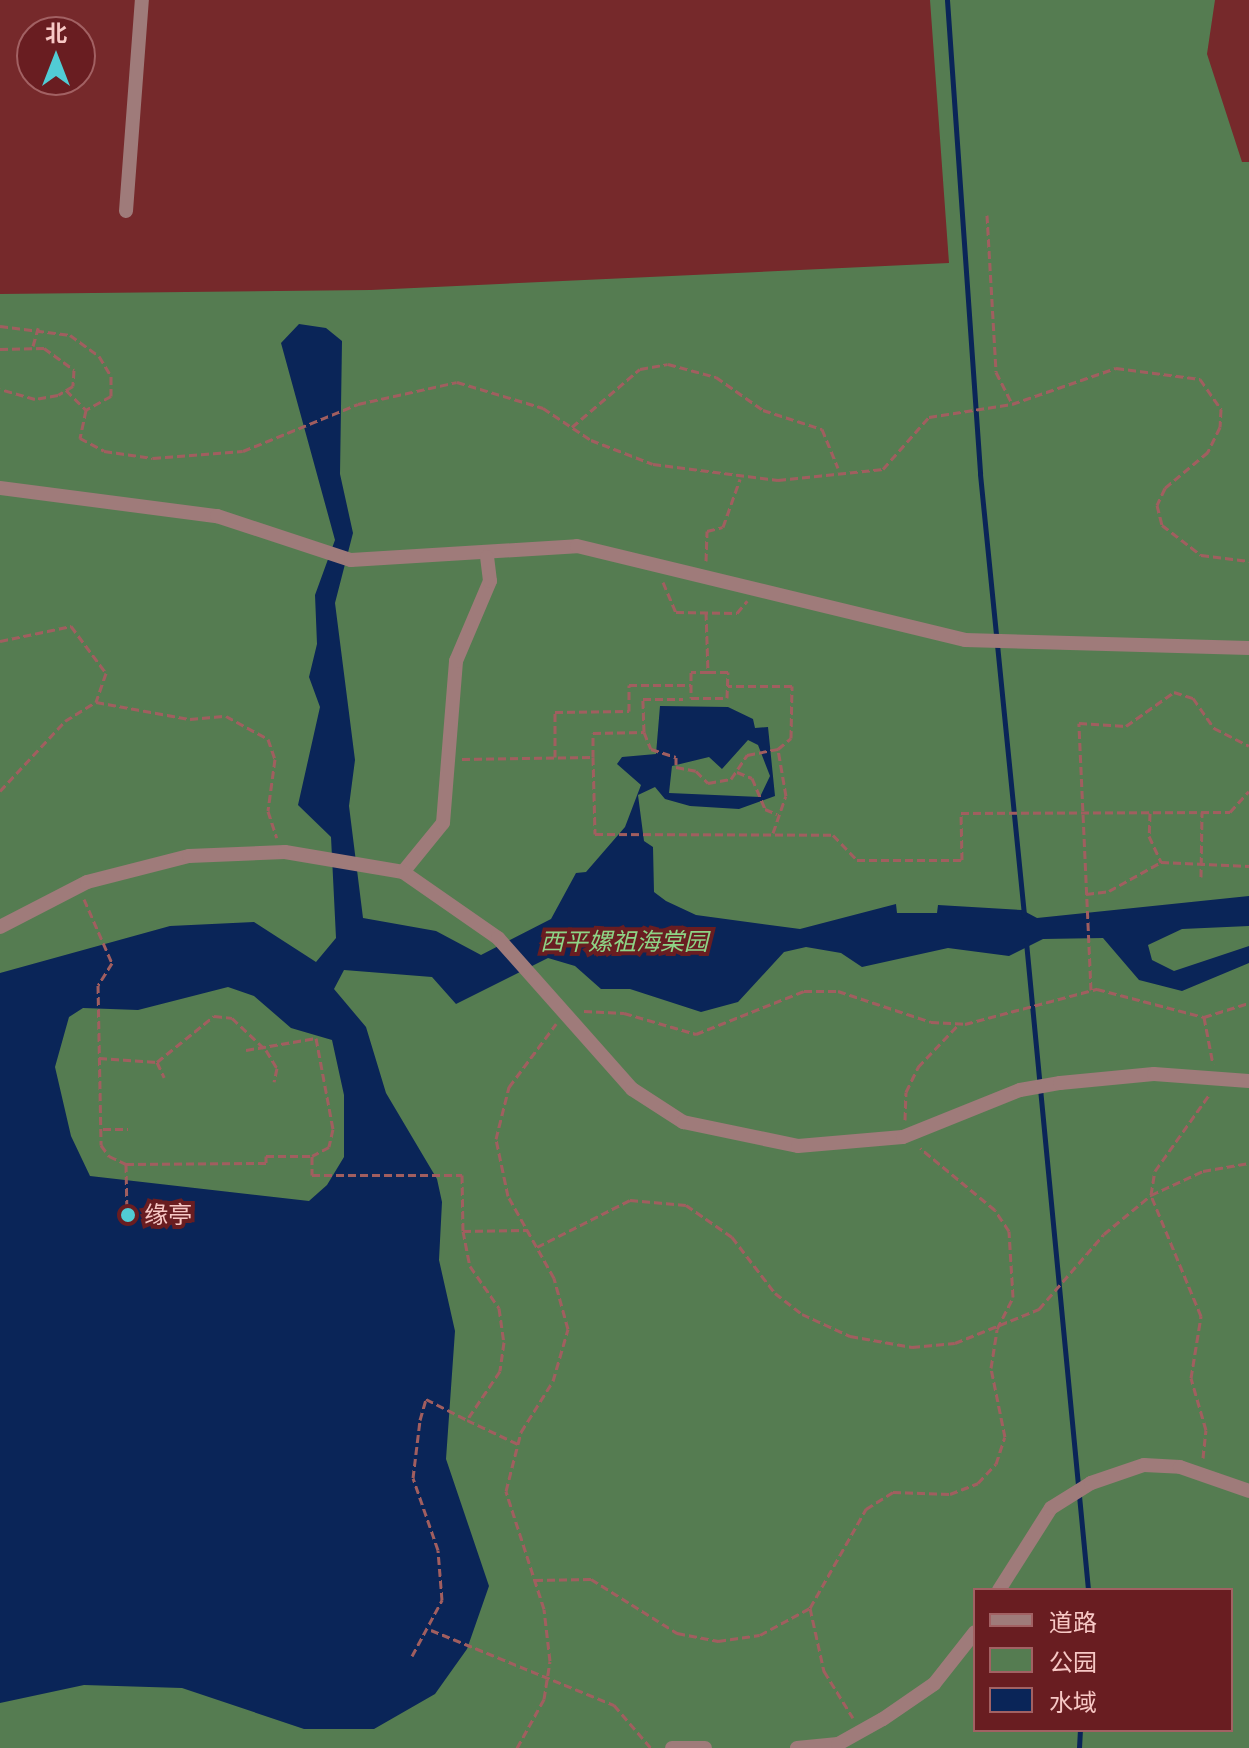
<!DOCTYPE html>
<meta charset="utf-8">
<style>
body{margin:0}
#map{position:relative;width:1249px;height:1748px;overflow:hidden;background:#76292b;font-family:"Crimson Pro","Noto Sans SC",serif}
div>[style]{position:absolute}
.green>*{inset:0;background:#557c51}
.water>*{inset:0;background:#0a2558}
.stream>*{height:5px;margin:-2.5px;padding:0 2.5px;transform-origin:2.5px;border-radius:2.5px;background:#0a2558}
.path>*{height:3px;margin-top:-1.5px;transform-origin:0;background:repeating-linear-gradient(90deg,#a15e5f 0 8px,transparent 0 12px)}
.street>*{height:14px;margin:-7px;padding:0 7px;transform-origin:7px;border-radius:7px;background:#9f7b7a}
.dots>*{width:22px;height:22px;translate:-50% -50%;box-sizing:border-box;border:4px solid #691d21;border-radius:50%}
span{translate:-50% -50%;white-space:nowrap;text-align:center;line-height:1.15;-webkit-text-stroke:8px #691d21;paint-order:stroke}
.park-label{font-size:24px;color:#8ed486;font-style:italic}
.poi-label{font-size:24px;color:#f7c8c5}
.left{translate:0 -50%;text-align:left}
.legend{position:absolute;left:973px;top:1588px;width:260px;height:144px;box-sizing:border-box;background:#691d21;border:2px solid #a26163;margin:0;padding:10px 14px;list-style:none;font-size:24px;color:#f7c8c5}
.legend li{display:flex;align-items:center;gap:16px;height:40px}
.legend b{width:40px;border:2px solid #a26163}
.north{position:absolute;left:16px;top:16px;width:80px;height:80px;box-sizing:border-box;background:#691d21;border:2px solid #a26163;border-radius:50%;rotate:0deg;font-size:22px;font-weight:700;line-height:32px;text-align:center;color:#f7c8c5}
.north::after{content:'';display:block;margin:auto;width:28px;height:36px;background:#51ccd5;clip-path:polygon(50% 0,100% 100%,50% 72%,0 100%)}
</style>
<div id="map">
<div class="green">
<i style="clip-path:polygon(evenodd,930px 0,1215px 0,1207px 54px,1242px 162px,1249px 162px,1249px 1748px,0 1748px,0 294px,371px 290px,949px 263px,930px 0,975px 1590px,1231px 1590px,1231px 1730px,975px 1730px,975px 1590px)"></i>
</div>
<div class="water">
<i style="clip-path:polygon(evenodd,299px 324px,326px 328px,342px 341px,340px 474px,353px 533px,335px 603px,355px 760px,349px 806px,363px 918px,436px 931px,481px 955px,551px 919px,576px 873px,586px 872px,625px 827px,641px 785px,617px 764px,622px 757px,656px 754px,660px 706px,728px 707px,753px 719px,755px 728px,768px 727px,775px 796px,739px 809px,690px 806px,665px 799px,655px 787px,638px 795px,644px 841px,653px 847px,654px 892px,666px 901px,696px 915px,800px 929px,896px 904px,897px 913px,937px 913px,938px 905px,1022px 910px,1037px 918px,1249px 896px,1249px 926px,1182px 929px,1148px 945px,1152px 960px,1174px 971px,1249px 946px,1249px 963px,1182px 991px,1139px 980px,1103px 938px,1043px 939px,1009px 956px,948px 948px,862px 967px,841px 953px,806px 947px,784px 952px,738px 1002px,701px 1012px,630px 989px,601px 989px,575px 966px,548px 958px,456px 1004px,432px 977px,344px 970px,334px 989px,366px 1027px,386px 1093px,437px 1179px,442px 1202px,439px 1260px,455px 1331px,446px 1459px,489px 1586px,467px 1649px,435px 1694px,374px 1729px,304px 1729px,182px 1688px,84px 1685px,0 1703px,0 973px,170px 926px,254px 922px,316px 962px,336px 938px,331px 837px,298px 805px,320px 707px,309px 677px,317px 644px,315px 595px,335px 540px,281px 343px,299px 324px,748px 740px,758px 745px,770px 776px,760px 797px,669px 793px,672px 766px,709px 757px,722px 769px,748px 740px,299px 324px,228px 987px,254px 996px,291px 1028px,332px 1040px,344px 1095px,344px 1157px,327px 1185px,309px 1201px,90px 1176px,71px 1136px,55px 1067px,69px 1017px,83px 1008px,138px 1010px,228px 987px)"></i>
</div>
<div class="stream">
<i style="left:947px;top:0;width:475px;rotate:86deg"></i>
<i style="left:980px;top:474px;width:444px;rotate:84.3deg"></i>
<i style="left:1026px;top:942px;width:651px;rotate:84.53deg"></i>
<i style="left:1079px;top:1748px;width:18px;rotate:-87deg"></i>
</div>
<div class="path">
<i style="left:987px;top:215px;width:157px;rotate:86.7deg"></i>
<i style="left:996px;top:372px;width:36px;rotate:63deg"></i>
<i style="left:1012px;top:404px;width:110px;rotate:-19.1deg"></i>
<i style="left:1116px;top:368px;width:85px;rotate:7.5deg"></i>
<i style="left:1200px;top:379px;width:37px;rotate:55deg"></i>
<i style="left:1221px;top:409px;width:18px;rotate:93deg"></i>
<i style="left:1220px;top:427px;width:28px;rotate:116deg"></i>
<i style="left:1208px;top:452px;width:56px;rotate:140.1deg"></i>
<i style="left:1165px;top:488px;width:19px;rotate:115deg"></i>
<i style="left:1157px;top:505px;width:21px;rotate:76deg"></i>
<i style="left:1162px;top:525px;width:49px;rotate:37.6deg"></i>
<i style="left:1201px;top:555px;width:48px;rotate:7.1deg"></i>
<i style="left:0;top:326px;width:71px;rotate:7.3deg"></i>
<i style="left:70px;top:335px;width:36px;rotate:36deg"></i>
<i style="left:99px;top:356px;width:23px;rotate:59deg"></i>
<i style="left:111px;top:376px;width:20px;rotate:90deg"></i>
<i style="left:111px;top:396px;width:29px;rotate:151deg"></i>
<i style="left:86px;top:410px;width:29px;rotate:102deg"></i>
<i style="left:80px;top:438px;width:27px;rotate:28deg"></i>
<i style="left:104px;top:451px;width:49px;rotate:8.1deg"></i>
<i style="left:153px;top:458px;width:90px;rotate:-4.4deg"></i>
<i style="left:243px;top:451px;width:124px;rotate:-22.2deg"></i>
<i style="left:358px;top:404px;width:101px;rotate:-12.5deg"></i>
<i style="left:457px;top:382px;width:90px;rotate:16.8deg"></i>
<i style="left:543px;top:408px;width:58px;rotate:33.7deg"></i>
<i style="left:591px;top:440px;width:66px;rotate:21.2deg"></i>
<i style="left:653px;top:464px;width:126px;rotate:7.3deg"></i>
<i style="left:778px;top:480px;width:106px;rotate:-6deg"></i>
<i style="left:883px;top:469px;width:69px;rotate:-48.5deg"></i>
<i style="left:929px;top:417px;width:84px;rotate:-8.9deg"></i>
<i style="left:33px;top:346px;width:19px;rotate:-74deg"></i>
<i style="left:0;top:349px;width:44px;rotate:-1.3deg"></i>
<i style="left:44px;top:348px;width:37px;rotate:36deg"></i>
<i style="left:74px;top:370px;width:16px;rotate:94deg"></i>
<i style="left:73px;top:386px;width:17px;rotate:149deg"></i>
<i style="left:58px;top:395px;width:23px;rotate:170deg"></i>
<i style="left:35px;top:399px;width:36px;rotate:-164deg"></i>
<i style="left:66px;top:390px;width:28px;rotate:45deg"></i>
<i style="left:572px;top:427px;width:89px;rotate:-40.5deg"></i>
<i style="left:640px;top:369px;width:28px;rotate:-10deg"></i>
<i style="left:668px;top:364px;width:50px;rotate:15.2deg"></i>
<i style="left:716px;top:377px;width:57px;rotate:35.1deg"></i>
<i style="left:763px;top:410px;width:62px;rotate:17.9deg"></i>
<i style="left:822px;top:429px;width:42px;rotate:67.7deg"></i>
<i style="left:706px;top:561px;width:30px;rotate:-88deg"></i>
<i style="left:707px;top:531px;width:16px;rotate:-14deg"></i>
<i style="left:723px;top:527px;width:51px;rotate:-70.5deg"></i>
<i style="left:663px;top:582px;width:33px;rotate:67deg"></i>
<i style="left:676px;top:612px;width:61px;rotate:0.9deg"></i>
<i style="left:737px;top:613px;width:16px;rotate:-50deg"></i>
<i style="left:706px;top:612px;width:60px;rotate:88.1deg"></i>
<i style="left:708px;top:672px;width:17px;rotate:180deg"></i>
<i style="left:691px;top:672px;width:26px;rotate:90deg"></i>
<i style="left:691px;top:698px;width:36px"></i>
<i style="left:727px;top:698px;width:26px;rotate:-88deg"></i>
<i style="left:728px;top:672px;width:20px;rotate:180deg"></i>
<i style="left:0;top:641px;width:73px;rotate:-11.9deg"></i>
<i style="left:71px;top:626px;width:59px;rotate:53.3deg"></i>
<i style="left:106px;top:673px;width:31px;rotate:109deg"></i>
<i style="left:644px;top:732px;width:18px;rotate:68deg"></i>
<i style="left:651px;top:749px;width:26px;rotate:18deg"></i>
<i style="left:676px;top:757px;width:10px;rotate:90deg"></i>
<i style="left:676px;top:767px;width:20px;rotate:11deg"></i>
<i style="left:696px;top:771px;width:17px;rotate:45deg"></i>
<i style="left:708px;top:783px;width:23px;rotate:-10deg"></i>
<i style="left:731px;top:779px;width:29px;rotate:-56deg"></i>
<i style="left:747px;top:755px;width:32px;rotate:-11deg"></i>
<i style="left:778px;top:749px;width:17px;rotate:-40deg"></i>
<i style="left:791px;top:738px;width:52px;rotate:-88.9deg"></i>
<i style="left:792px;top:686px;width:64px;rotate:180deg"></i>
<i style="left:555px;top:757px;width:45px;rotate:-90deg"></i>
<i style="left:555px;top:712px;width:74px;rotate:-0.8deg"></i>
<i style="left:629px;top:711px;width:26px;rotate:-90deg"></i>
<i style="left:629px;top:685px;width:62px"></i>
<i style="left:593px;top:757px;width:24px;rotate:-90deg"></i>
<i style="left:593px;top:733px;width:51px;rotate:-1.1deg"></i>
<i style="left:644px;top:732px;width:33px;rotate:-92deg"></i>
<i style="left:643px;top:699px;width:40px"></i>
<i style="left:462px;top:759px;width:131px;rotate:-0.9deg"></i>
<i style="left:593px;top:757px;width:77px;rotate:88.5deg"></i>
<i style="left:595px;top:834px;width:238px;rotate:0.2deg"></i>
<i style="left:833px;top:835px;width:35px;rotate:46deg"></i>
<i style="left:857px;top:860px;width:105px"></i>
<i style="left:962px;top:860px;width:47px;rotate:-91.2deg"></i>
<i style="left:961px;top:813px;width:269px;rotate:-0.2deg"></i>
<i style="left:1230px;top:812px;width:28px;rotate:-48deg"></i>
<i style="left:737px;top:772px;width:16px;rotate:22deg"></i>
<i style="left:752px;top:778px;width:34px;rotate:67deg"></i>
<i style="left:765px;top:809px;width:13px;rotate:23deg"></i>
<i style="left:0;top:791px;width:96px;rotate:-47.1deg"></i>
<i style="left:65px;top:721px;width:36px;rotate:-32deg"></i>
<i style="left:96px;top:702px;width:96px;rotate:10.3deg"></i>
<i style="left:190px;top:719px;width:36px;rotate:-5deg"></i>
<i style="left:226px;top:716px;width:48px;rotate:28.7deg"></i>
<i style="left:268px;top:739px;width:21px;rotate:71deg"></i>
<i style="left:275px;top:759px;width:52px;rotate:97.7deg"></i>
<i style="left:268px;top:811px;width:28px;rotate:72deg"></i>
<i style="left:1150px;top:813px;width:23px;rotate:92deg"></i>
<i style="left:1149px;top:836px;width:29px;rotate:65deg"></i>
<i style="left:773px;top:833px;width:39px;rotate:-71deg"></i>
<i style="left:786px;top:796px;width:48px;rotate:-99.7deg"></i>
<i style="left:1201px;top:877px;width:65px;rotate:-89.1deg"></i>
<i style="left:1086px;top:894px;width:23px;rotate:-7deg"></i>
<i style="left:1109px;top:891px;width:60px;rotate:-29.1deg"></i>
<i style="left:1161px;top:862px;width:88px;rotate:2.6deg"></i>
<i style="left:84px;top:899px;width:70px;rotate:66.4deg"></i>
<i style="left:112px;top:963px;width:26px;rotate:122deg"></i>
<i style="left:98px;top:985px;width:160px;rotate:88.9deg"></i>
<i style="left:101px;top:1145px;width:14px;rotate:54deg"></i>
<i style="left:109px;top:1156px;width:19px;rotate:25deg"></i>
<i style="left:126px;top:1164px;width:140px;rotate:-0.4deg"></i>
<i style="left:266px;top:1163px;width:7px;rotate:-90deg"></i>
<i style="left:266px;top:1156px;width:46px"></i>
<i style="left:312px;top:1156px;width:19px;rotate:90deg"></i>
<i style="left:312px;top:1175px;width:150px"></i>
<i style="left:462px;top:1175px;width:56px;rotate:89deg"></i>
<i style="left:463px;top:1231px;width:64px;rotate:-0.9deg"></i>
<i style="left:1091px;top:990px;width:267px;rotate:-92.6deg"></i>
<i style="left:1079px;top:723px;width:47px;rotate:3.7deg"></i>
<i style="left:1126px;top:726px;width:59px;rotate:-35.3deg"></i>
<i style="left:1174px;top:692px;width:20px;rotate:18deg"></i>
<i style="left:1193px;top:698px;width:37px;rotate:55deg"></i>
<i style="left:1214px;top:728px;width:39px;rotate:27deg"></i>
<i style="left:584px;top:1011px;width:40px;rotate:2.9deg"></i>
<i style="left:624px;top:1013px;width:75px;rotate:16.3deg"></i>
<i style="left:696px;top:1034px;width:116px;rotate:-21.7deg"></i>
<i style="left:804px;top:991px;width:34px"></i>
<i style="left:838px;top:991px;width:98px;rotate:18.4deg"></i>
<i style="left:931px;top:1022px;width:34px;rotate:3deg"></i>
<i style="left:965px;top:1024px;width:137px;rotate:-14.9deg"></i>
<i style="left:1097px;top:989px;width:111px;rotate:14.7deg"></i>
<i style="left:1204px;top:1017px;width:47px;rotate:-17.3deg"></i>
<i style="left:1204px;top:1017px;width:48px;rotate:79.2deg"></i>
<i style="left:246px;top:1050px;width:71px;rotate:-9.7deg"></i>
<i style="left:316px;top:1038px;width:93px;rotate:79.4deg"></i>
<i style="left:333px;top:1129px;width:18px;rotate:103deg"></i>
<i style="left:329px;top:1147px;width:19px;rotate:152deg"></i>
<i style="left:99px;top:1058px;width:58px;rotate:3.9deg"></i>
<i style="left:157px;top:1062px;width:73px;rotate:-38.9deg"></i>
<i style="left:214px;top:1016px;width:18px;rotate:6deg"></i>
<i style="left:232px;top:1018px;width:47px;rotate:43.3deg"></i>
<i style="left:266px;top:1050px;width:21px;rotate:59deg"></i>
<i style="left:277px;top:1068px;width:14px;rotate:102deg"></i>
<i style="left:157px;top:1062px;width:17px;rotate:65deg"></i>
<i style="left:905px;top:1120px;width:28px;rotate:-88deg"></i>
<i style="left:906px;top:1092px;width:28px;rotate:-64deg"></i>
<i style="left:918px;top:1067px;width:59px;rotate:-46.4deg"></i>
<i style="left:103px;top:1129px;width:25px"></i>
<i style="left:126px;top:1164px;width:52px;rotate:88.9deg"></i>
<i style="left:463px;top:1231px;width:36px;rotate:79deg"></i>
<i style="left:470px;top:1266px;width:51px;rotate:55.4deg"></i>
<i style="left:499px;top:1308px;width:34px;rotate:82deg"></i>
<i style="left:504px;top:1342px;width:29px;rotate:98deg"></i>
<i style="left:500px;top:1371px;width:59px;rotate:124deg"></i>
<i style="left:467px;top:1420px;width:56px;rotate:25.2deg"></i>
<i style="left:537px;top:1247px;width:104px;rotate:-26.8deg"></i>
<i style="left:630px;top:1200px;width:56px;rotate:5.1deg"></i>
<i style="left:686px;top:1205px;width:56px;rotate:34.8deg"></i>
<i style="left:732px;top:1237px;width:71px;rotate:52.5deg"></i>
<i style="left:775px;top:1293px;width:34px;rotate:38deg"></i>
<i style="left:802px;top:1314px;width:53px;rotate:24.6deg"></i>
<i style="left:850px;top:1336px;width:63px;rotate:10.1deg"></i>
<i style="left:912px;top:1347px;width:43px;rotate:-5.3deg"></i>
<i style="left:955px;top:1343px;width:91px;rotate:-22deg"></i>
<i style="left:1039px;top:1309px;width:99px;rotate:-49.1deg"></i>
<i style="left:1104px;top:1234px;width:61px;rotate:-39.7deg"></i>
<i style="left:1151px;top:1195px;width:57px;rotate:-24.8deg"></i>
<i style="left:1203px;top:1171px;width:47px;rotate:-9.9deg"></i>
<i style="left:1203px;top:1458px;width:28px;rotate:-84deg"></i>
<i style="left:1206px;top:1430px;width:54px;rotate:-106.1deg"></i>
<i style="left:1191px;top:1378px;width:63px;rotate:-80.8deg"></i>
<i style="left:1201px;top:1316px;width:131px;rotate:-112.5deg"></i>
<i style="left:1151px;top:1195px;width:24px;rotate:-81deg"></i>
<i style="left:1155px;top:1171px;width:93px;rotate:-54.6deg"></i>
<i style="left:535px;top:1580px;width:56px;rotate:-1deg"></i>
<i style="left:591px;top:1579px;width:102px;rotate:32.1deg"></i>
<i style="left:677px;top:1633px;width:42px;rotate:11deg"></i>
<i style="left:718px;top:1641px;width:42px;rotate:-8.1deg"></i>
<i style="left:760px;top:1635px;width:57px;rotate:-28.4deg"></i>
<i style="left:810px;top:1608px;width:114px;rotate:-60.5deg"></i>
<i style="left:866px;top:1509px;width:32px;rotate:-32deg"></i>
<i style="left:893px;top:1492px;width:57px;rotate:2deg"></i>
<i style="left:950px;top:1494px;width:30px;rotate:-21deg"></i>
<i style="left:978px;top:1483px;width:26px;rotate:-47deg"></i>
<i style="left:996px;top:1464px;width:28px;rotate:-72deg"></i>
<i style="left:1005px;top:1437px;width:70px;rotate:-101.5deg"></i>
<i style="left:991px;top:1368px;width:39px;rotate:-81deg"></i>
<i style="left:997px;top:1329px;width:36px;rotate:-63deg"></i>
<i style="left:1013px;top:1297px;width:66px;rotate:-93.5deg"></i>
<i style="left:1009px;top:1231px;width:25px;rotate:-124deg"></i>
<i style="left:995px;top:1210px;width:97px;rotate:-140.4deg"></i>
<i style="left:810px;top:1608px;width:65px;rotate:77.5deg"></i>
<i style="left:824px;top:1671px;width:55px;rotate:58.3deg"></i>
<i style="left:431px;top:1630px;width:198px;rotate:22.3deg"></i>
<i style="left:614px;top:1705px;width:57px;rotate:49.3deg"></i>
<i style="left:412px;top:1656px;width:64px;rotate:-61.8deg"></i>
<i style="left:442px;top:1600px;width:50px;rotate:-94.6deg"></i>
<i style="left:438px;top:1550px;width:76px;rotate:-109.1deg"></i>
<i style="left:413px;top:1478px;width:58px;rotate:-83.1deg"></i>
<i style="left:420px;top:1420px;width:22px;rotate:-74deg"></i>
<i style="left:426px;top:1399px;width:46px;rotate:27.1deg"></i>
<i style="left:517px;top:1748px;width:56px;rotate:-61.1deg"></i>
<i style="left:544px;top:1699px;width:38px;rotate:-81deg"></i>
<i style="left:550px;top:1661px;width:52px;rotate:-96.6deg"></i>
<i style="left:544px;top:1609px;width:124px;rotate:-107.9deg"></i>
<i style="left:506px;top:1491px;width:61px;rotate:-75.7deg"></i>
<i style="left:521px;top:1432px;width:60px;rotate:-57.9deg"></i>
<i style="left:553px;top:1381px;width:54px;rotate:-73.9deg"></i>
<i style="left:568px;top:1329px;width:53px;rotate:-105.4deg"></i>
<i style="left:554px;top:1278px;width:94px;rotate:-119.3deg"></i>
<i style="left:508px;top:1196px;width:58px;rotate:-101.9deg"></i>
<i style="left:496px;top:1139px;width:54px;rotate:-76deg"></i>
<i style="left:509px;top:1087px;width:79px;rotate:-53.3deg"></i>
</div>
<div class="street">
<i style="left:126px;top:211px;width:212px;rotate:-85.7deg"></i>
<i style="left:0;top:488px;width:219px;rotate:7.4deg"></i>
<i style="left:217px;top:516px;width:141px;rotate:18.2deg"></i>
<i style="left:351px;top:560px;width:226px;rotate:-3.5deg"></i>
<i style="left:577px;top:546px;width:399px;rotate:13.6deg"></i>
<i style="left:965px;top:640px;width:284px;rotate:1.6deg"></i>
<i style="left:403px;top:872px;width:63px;rotate:-50.8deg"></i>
<i style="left:443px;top:823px;width:163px;rotate:-85.4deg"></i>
<i style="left:456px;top:661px;width:87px;rotate:-67deg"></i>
<i style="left:490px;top:581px;width:24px;rotate:-97deg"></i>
<i style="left:0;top:927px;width:98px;rotate:-27.3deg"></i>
<i style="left:87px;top:882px;width:105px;rotate:-14.3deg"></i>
<i style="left:189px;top:856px;width:96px;rotate:-2.4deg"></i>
<i style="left:285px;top:852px;width:120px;rotate:9.6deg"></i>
<i style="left:403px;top:872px;width:116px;rotate:34.8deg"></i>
<i style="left:498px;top:938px;width:202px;rotate:48.4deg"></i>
<i style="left:632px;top:1089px;width:61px;rotate:32.9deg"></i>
<i style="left:683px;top:1122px;width:117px;rotate:11.8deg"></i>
<i style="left:798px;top:1146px;width:105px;rotate:-4.9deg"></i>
<i style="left:903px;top:1137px;width:126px;rotate:-21.9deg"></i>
<i style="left:1020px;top:1090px;width:41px;rotate:-9.9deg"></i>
<i style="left:1060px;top:1083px;width:94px;rotate:-5.5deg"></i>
<i style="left:1154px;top:1074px;width:95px;rotate:4.2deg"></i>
<i style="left:999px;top:1590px;width:97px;rotate:-57.6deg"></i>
<i style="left:1051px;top:1508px;width:47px;rotate:-32deg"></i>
<i style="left:1091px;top:1483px;width:56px;rotate:-18.8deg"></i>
<i style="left:1144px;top:1465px;width:36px;rotate:3deg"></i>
<i style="left:1180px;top:1467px;width:73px;rotate:19.2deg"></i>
<i style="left:672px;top:1748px;width:33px"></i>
<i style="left:797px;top:1748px;width:41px;rotate:-5.6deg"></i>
<i style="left:838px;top:1744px;width:51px;rotate:-29.1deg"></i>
<i style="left:883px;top:1719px;width:62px;rotate:-34.5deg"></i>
<i style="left:934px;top:1684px;width:66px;rotate:-51.7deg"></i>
</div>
<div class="dots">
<i style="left:128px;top:1215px;background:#51ccd5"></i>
</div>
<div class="park-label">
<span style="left:624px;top:942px">西平嫘祖海棠园</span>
</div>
<div class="poi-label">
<span class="left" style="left:144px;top:1215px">缘亭</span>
</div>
<ul class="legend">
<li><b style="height:10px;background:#9f7b7a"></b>道路</li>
<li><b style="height:22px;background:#557c51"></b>公园</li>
<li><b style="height:22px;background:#0a2558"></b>水域</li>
</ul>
<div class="north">北</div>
</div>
